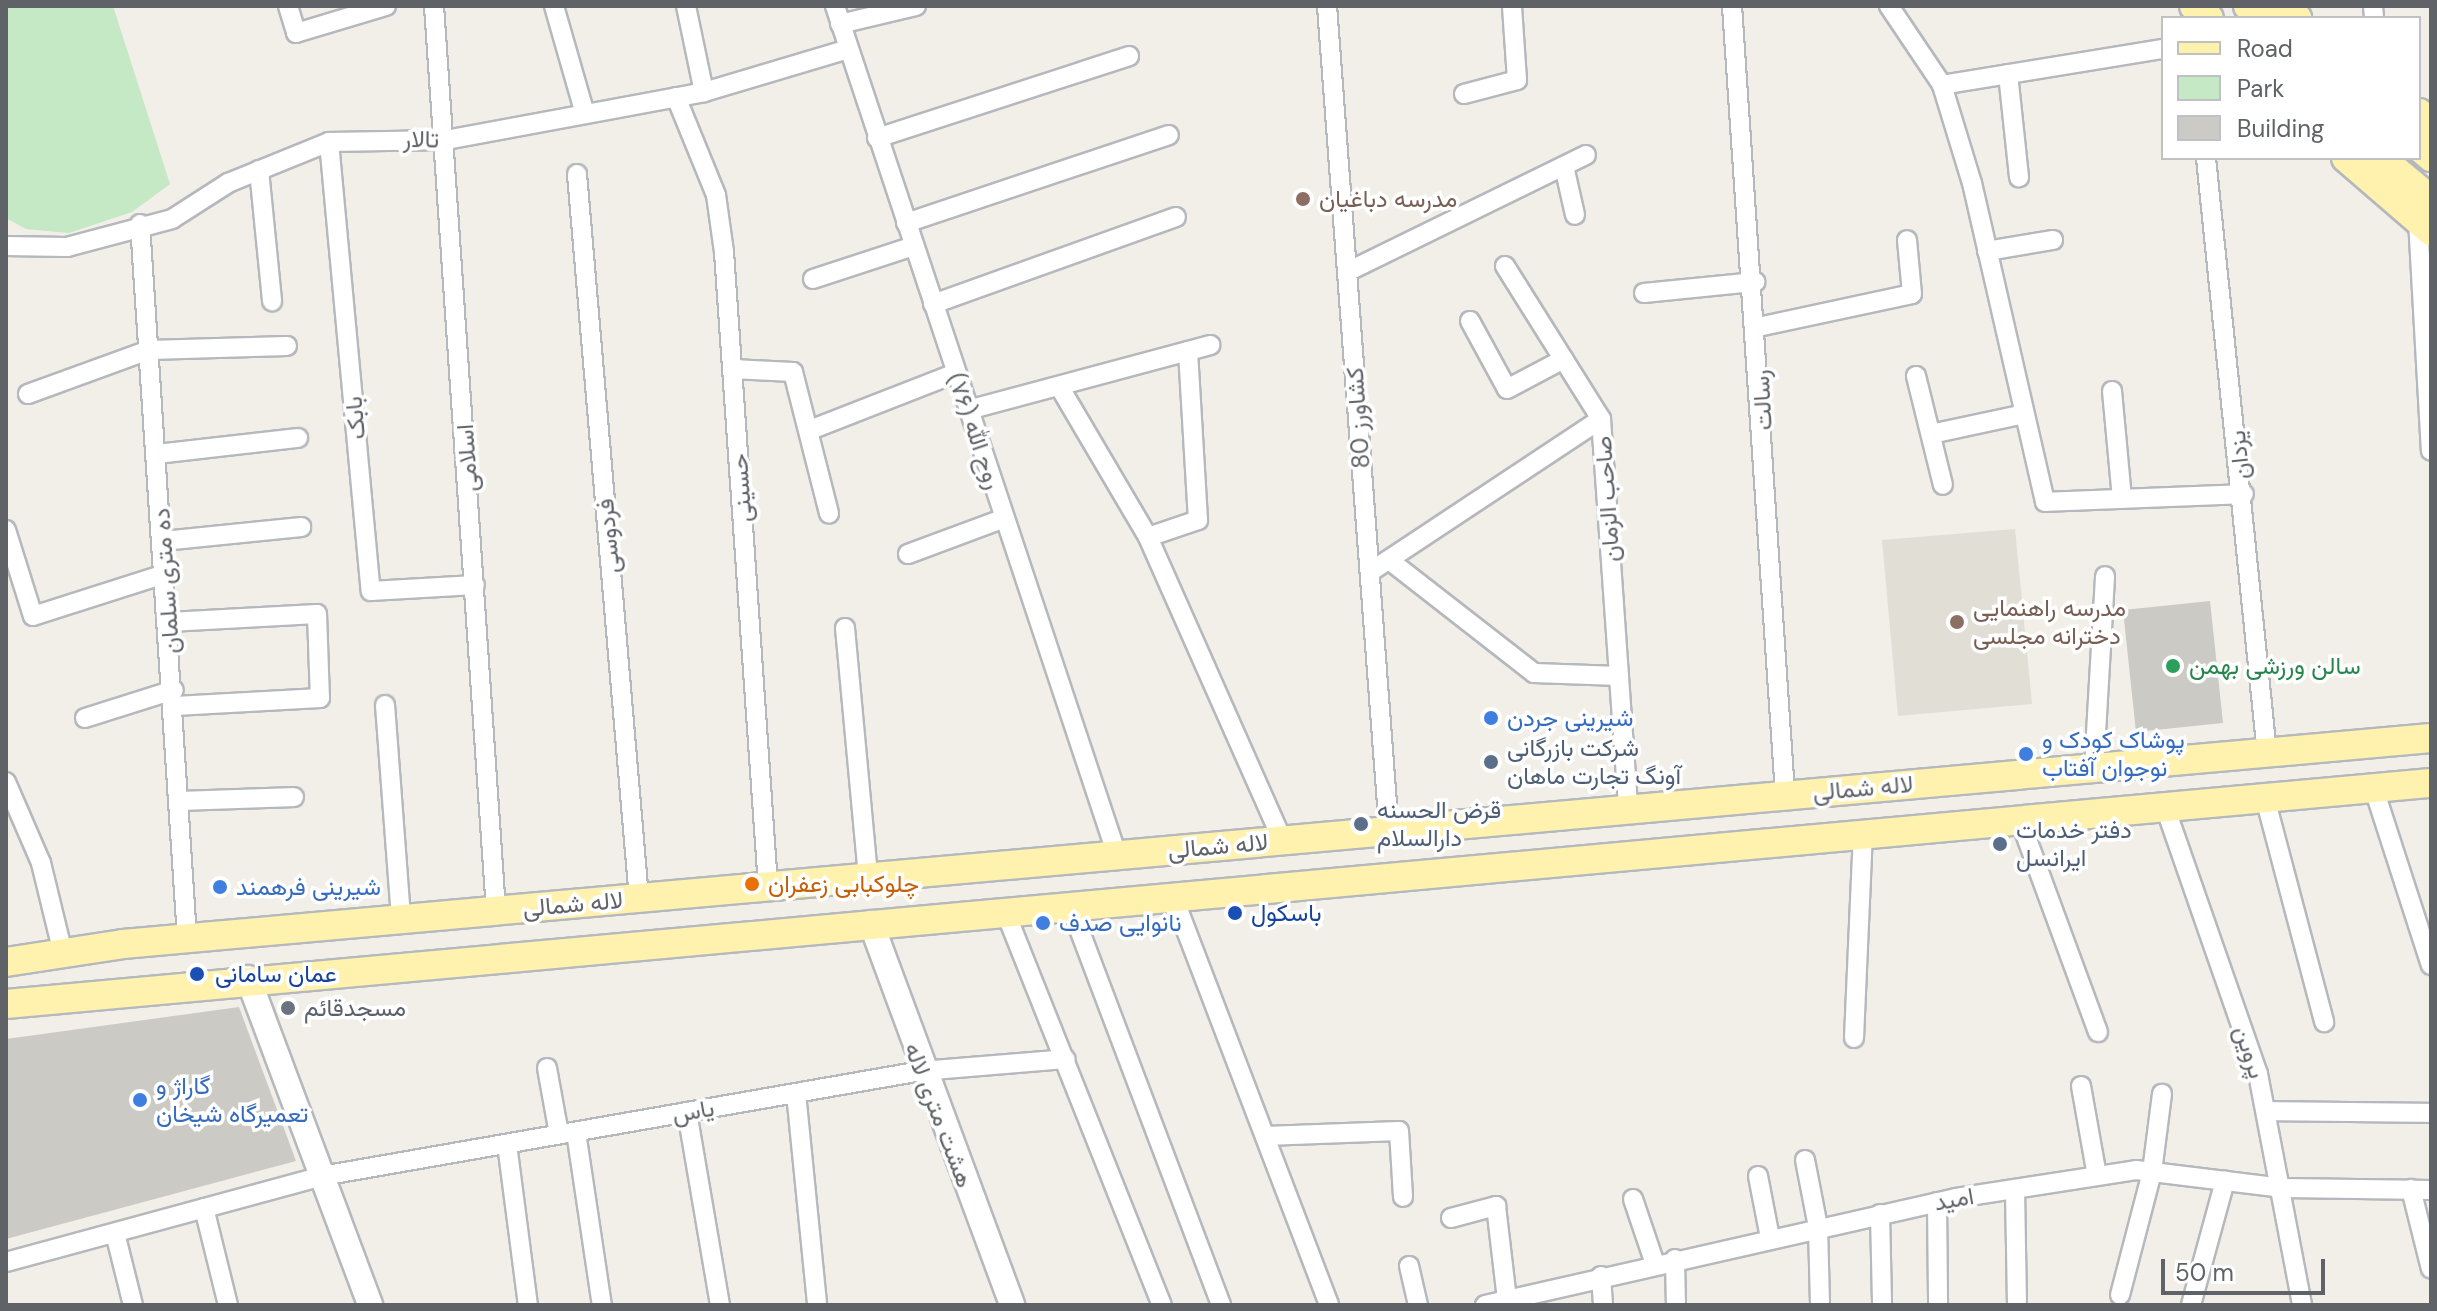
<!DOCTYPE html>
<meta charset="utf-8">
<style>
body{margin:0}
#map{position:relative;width:2437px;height:1311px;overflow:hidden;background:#f1efe8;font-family:"DM Sans",Vazirmatn,sans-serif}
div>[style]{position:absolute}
.education>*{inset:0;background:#e1ded6}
.green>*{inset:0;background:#c5e8c5}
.building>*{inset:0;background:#cccac5}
.roads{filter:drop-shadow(2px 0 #b5b8bc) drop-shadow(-2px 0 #b5b8bc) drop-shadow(0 2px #b5b8bc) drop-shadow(0 -2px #b5b8bc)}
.street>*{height:18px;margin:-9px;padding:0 9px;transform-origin:9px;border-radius:9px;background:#fff}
.secondary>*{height:24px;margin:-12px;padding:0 12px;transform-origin:12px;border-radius:12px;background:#fff}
.primary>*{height:28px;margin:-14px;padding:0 14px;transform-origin:14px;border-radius:14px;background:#fff2af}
.dots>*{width:22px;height:22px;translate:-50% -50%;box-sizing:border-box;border:4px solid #fff;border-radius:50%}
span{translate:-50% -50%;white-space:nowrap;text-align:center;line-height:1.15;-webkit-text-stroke:7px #fff;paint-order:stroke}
.street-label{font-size:24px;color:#5f6368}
.education-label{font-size:24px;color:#785e54}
.left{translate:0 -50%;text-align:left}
.leisure-label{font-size:24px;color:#27864d}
.shop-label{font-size:24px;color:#366cbe}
.service-label{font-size:24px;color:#4e5e75}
.food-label{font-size:24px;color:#c56008}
.transit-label{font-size:24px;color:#164399}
.worship-label{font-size:24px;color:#5b616d}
.frame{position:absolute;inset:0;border:8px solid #5f6368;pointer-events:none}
.legend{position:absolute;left:2161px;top:16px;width:260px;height:144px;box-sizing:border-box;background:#fff;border:2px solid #bfc1c3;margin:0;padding:10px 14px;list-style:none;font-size:24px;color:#5f6368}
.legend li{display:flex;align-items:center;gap:16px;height:40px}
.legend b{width:40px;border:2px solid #bfc1c3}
.scale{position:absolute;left:2161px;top:1259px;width:164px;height:36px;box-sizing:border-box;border:4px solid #5f6368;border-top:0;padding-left:10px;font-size:24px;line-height:28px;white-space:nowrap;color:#5f6368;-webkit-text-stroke:6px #fff;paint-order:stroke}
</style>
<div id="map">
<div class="education">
<i style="clip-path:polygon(2015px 529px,2032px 704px,1898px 716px,1882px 540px)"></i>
</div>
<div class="green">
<i style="clip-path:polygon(6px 6px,113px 6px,170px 184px,132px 212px,69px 233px,26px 229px,6px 218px)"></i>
</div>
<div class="building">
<i style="clip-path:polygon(2210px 601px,2223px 723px,2136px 732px,2123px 610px)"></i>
<i style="clip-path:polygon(239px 1007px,296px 1161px,6px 1239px,6px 1039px)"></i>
</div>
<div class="roads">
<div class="street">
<i style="left:288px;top:6px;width:28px;rotate:73deg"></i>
<i style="left:296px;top:33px;width:94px;rotate:-16.7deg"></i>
<i style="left:434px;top:6px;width:907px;rotate:86.08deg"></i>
<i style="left:554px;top:6px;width:112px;rotate:74deg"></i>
<i style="left:686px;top:6px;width:88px;rotate:78.2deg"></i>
<i style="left:835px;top:6px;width:895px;rotate:71.63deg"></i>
<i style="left:1327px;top:6px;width:827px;rotate:85.7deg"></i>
<i style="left:1732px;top:6px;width:790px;rotate:86.15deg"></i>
<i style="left:1889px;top:6px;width:95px;rotate:56.1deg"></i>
<i style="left:1942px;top:85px;width:102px;rotate:73deg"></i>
<i style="left:1972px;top:183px;width:327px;rotate:77.1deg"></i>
<i style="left:2045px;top:502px;width:199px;rotate:-2.3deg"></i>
<i style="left:2373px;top:6px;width:12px;rotate:85deg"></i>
<i style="left:840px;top:24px;width:78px;rotate:-13.3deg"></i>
<i style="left:2008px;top:74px;width:104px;rotate:83.9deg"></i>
<i style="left:1942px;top:85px;width:224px;rotate:-9.3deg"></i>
<i style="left:1464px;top:94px;width:55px;rotate:-14.8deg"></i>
<i style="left:1517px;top:80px;width:74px;rotate:-93.9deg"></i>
<i style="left:676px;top:97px;width:106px;rotate:67.8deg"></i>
<i style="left:716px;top:195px;width:58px;rotate:82deg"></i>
<i style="left:724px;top:252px;width:636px;rotate:86.03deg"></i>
<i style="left:877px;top:138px;width:265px;rotate:-18deg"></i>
<i style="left:329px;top:142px;width:451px;rotate:84.7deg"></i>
<i style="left:371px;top:591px;width:104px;rotate:-3.3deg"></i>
<i style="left:2206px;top:158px;width:598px;rotate:84.15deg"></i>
<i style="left:1564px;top:166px;width:50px;rotate:77.3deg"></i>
<i style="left:259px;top:170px;width:132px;rotate:84.3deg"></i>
<i style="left:577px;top:174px;width:727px;rotate:85.11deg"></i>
<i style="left:2418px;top:220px;width:231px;rotate:86.8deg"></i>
<i style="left:906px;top:223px;width:277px;rotate:-18.5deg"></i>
<i style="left:140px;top:224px;width:716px;rotate:86.23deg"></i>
<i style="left:6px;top:246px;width:61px;rotate:0.9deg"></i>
<i style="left:67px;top:247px;width:109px;rotate:-14.9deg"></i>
<i style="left:172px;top:219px;width:67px;rotate:-32.7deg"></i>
<i style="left:228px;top:183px;width:109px;rotate:-22.1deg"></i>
<i style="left:329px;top:142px;width:117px;rotate:-1deg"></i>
<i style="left:446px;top:140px;width:262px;rotate:-10.5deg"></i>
<i style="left:704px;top:92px;width:150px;rotate:-16.6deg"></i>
<i style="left:1987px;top:251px;width:67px;rotate:-9.5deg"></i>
<i style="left:1505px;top:266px;width:181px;rotate:57.9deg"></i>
<i style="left:1601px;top:419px;width:390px;rotate:86deg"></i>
<i style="left:1347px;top:272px;width:266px;rotate:-26.1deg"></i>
<i style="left:813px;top:279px;width:106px;rotate:-18.1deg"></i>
<i style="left:1644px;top:293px;width:112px;rotate:-5.7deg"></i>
<i style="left:933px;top:304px;width:258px;rotate:-19.7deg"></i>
<i style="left:1470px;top:321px;width:77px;rotate:61.4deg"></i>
<i style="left:1507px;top:389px;width:64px;rotate:-27.8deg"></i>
<i style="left:1758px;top:327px;width:157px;rotate:-12.1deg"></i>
<i style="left:1912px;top:294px;width:54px;rotate:-95.3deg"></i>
<i style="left:732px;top:369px;width:61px;rotate:2.8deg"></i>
<i style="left:793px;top:372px;width:146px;rotate:75.7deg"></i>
<i style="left:1916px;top:376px;width:112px;rotate:76.1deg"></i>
<i style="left:1059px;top:386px;width:175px;rotate:59.5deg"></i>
<i style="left:1148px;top:537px;width:333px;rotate:66.1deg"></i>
<i style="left:2112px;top:391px;width:108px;rotate:84.7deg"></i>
<i style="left:28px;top:394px;width:129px;rotate:-20deg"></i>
<i style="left:149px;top:350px;width:138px;rotate:-1.7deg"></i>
<i style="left:968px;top:410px;width:251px;rotate:-15deg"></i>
<i style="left:810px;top:430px;width:157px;rotate:-21.3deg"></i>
<i style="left:1931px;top:434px;width:95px;rotate:-12.1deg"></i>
<i style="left:157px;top:454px;width:142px;rotate:-6.5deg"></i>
<i style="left:6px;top:530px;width:90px;rotate:72.6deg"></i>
<i style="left:33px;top:616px;width:139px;rotate:-17.7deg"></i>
<i style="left:1148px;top:537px;width:53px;rotate:-18.8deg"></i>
<i style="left:1198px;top:520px;width:169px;rotate:-93.4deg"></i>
<i style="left:163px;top:541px;width:139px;rotate:-5.8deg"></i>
<i style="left:908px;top:554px;width:103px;rotate:-20.4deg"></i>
<i style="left:1389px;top:560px;width:184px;rotate:37.9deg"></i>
<i style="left:1534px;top:673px;width:85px;rotate:2deg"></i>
<i style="left:1370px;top:572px;width:277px;rotate:-33.5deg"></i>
<i style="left:169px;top:622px;width:148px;rotate:-3.1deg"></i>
<i style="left:317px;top:614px;width:84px;rotate:88deg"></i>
<i style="left:320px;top:698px;width:145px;rotate:176.8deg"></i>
<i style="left:845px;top:628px;width:251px;rotate:84.7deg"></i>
<i style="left:385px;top:705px;width:215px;rotate:85.7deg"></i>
<i style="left:85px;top:718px;width:93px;rotate:-17.5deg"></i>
<i style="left:2094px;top:768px;width:192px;rotate:-86.7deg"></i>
<i style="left:6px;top:782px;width:88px;rotate:66.6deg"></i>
<i style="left:41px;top:863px;width:93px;rotate:76.3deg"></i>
<i style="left:2374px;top:789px;width:185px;rotate:72.1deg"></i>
<i style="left:2265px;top:798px;width:232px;rotate:75.2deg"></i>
<i style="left:181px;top:801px;width:113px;rotate:-2deg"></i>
<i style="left:2165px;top:807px;width:283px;rotate:70.8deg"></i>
<i style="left:2258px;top:1074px;width:235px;rotate:79.2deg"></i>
<i style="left:2020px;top:820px;width:226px;rotate:69.8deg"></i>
<i style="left:1173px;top:896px;width:438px;rotate:69.1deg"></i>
<i style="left:1070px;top:905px;width:428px;rotate:69.3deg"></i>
<i style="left:1005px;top:911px;width:424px;rotate:68.3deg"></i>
<i style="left:1854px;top:1038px;width:204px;rotate:-87.5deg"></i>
<i style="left:547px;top:1068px;width:67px;rotate:79.7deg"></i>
<i style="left:2081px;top:1086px;width:91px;rotate:79.9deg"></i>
<i style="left:796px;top:1093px;width:213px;rotate:84.3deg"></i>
<i style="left:2267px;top:1111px;width:164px;rotate:0.7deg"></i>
<i style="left:687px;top:1112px;width:196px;rotate:80.3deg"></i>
<i style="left:576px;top:1132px;width:175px;rotate:81.5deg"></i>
<i style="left:1265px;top:1136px;width:134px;rotate:-2.1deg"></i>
<i style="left:1399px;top:1131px;width:66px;rotate:86.5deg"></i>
<i style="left:507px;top:1144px;width:162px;rotate:82.6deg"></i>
<i style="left:1805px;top:1160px;width:68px;rotate:79deg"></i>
<i style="left:1818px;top:1227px;width:78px;rotate:88.5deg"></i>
<i style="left:1758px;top:1176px;width:63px;rotate:79deg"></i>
<i style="left:2411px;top:1189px;width:82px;rotate:76deg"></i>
<i style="left:2015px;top:1190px;width:115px;rotate:89deg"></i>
<i style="left:1633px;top:1199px;width:69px;rotate:71.3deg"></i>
<i style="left:1937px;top:1202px;width:103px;rotate:89.4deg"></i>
<i style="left:204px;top:1208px;width:100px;rotate:76.1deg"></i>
<i style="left:1880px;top:1214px;width:91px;rotate:88.7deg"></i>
<i style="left:1451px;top:1218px;width:47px;rotate:-14.9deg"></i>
<i style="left:1496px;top:1206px;width:94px;rotate:83.3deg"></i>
<i style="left:115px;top:1233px;width:74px;rotate:76deg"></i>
<i style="left:1675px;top:1259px;width:46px;rotate:88.8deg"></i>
<i style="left:6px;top:1262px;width:327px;rotate:-15.2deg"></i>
<i style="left:322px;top:1176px;width:608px;rotate:-9.94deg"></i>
<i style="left:921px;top:1071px;width:145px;rotate:-4.7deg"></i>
<i style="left:1409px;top:1266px;width:40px;rotate:77deg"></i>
<i style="left:1601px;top:1276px;width:29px;rotate:86deg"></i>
<i style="left:2120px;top:1295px;width:127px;rotate:-75.4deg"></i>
<i style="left:2152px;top:1172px;width:79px;rotate:-82.7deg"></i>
<i style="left:1485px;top:1305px;width:483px;rotate:-12.8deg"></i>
<i style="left:1956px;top:1198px;width:182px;rotate:-8.8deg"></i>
<i style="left:2136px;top:1170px;width:148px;rotate:7deg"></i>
<i style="left:2283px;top:1188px;width:148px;rotate:0.8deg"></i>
<i style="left:2191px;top:1305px;width:129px;rotate:-74.7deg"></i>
</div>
<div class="secondary">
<i style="left:871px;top:923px;width:407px;rotate:69.7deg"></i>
<i style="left:248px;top:978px;width:349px;rotate:69.5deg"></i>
</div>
<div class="primary">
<i style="left:2194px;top:6px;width:19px;rotate:39deg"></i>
<i style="left:2248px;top:6px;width:19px;rotate:39deg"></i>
<i style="left:2280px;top:6px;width:21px;rotate:35deg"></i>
<i style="left:2419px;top:113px;width:16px;rotate:40deg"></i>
<i style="left:2419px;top:147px;width:16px;rotate:40deg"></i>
<i style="left:2346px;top:158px;width:112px;rotate:40.7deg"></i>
<i style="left:2381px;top:158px;width:65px;rotate:40deg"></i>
<i style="left:6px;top:962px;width:118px;rotate:-8.7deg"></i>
<i style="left:123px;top:944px;width:2317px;rotate:-5.1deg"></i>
<i style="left:6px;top:1004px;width:2435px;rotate:-5.21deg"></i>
</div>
</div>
<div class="dots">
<i style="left:1303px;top:199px;background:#8d6e63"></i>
<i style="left:1957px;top:622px;background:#8d6e63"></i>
<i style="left:2173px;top:666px;background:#2e9e5b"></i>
<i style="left:1491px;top:718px;background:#3f7fe0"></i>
<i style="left:2026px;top:754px;background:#3f7fe0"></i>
<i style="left:1491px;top:762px;background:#5c6f8a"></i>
<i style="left:1361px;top:824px;background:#5c6f8a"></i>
<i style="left:2000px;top:844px;background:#5c6f8a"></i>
<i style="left:752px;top:884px;background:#e8710a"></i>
<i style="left:220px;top:887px;background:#3f7fe0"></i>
<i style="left:1235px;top:913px;background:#1a4fb4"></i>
<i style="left:1043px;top:923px;background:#3f7fe0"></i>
<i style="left:197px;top:974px;background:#1a4fb4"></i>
<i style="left:288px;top:1008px;background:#6b7280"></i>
<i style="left:140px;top:1100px;background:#3f7fe0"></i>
</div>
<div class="street-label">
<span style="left:421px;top:139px;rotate:1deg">تالار</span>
<span style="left:1762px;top:400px;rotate:-93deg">رسالت</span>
<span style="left:355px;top:418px;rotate:-95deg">بابک</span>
<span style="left:1358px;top:418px;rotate:-94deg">کشاورز 80</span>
<span style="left:975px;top:431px;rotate:71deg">روح الله (۷۶)</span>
<span style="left:2239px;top:455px;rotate:-96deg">یزدان</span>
<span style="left:467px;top:458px;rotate:-94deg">اسلامی</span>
<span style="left:741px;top:488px;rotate:-94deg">حسینی</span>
<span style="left:1607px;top:499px;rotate:-94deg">صاحب الزمان</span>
<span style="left:608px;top:536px;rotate:-95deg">فردوسی</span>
<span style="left:166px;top:581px;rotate:-94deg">ده متری سلمان</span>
<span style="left:1863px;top:788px;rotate:-5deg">لاله شمالی</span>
<span style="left:1218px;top:846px;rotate:-5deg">لاله شمالی</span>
<span style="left:573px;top:904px;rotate:-5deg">لاله شمالی</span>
<span style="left:2250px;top:1052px;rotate:72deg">پروین</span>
<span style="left:693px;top:1111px;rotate:-10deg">یاس</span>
<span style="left:939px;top:1115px;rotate:69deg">هشت متری لاله</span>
<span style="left:1954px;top:1199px;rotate:-10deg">امید</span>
</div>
<div class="education-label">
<span class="left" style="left:1319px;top:199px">مدرسه دباغیان</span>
<span class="left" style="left:1973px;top:622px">مدرسه راهنمایی<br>دخترانه مجلسی</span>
</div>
<div class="leisure-label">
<span class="left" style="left:2189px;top:666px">سالن ورزشی بهمن</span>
</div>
<div class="shop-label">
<span class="left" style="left:1507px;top:718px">شیرینی جردن</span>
<span class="left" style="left:2042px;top:754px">پوشاک کودک و<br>نوجوان آفتاب</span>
<span class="left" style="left:236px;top:887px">شیرینی فرهمند</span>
<span class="left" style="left:1059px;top:923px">نانوایی صدف</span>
<span class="left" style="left:156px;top:1100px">گاراژ و<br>تعمیرگاه شیخان</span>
</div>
<div class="service-label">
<span class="left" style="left:1507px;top:762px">شرکت بازرگانی<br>آونگ تجارت ماهان</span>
<span class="left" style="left:1377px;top:824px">قرض الحسنه<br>دارالسلام</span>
<span class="left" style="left:2016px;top:844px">دفتر خدمات<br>ایرانسل</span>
</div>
<div class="food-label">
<span class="left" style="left:768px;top:884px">چلوکبابی زعفران</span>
</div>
<div class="transit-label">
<span class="left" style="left:1251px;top:913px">باسکول</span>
<span class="left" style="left:215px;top:974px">عمان سامانی</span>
</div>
<div class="worship-label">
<span class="left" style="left:304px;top:1008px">مسجدقائم</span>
</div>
<div class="frame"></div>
<ul class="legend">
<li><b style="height:10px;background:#fff2af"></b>Road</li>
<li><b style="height:22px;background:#c5e8c5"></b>Park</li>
<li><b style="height:22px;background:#cccac5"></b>Building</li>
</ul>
<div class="scale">50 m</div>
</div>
